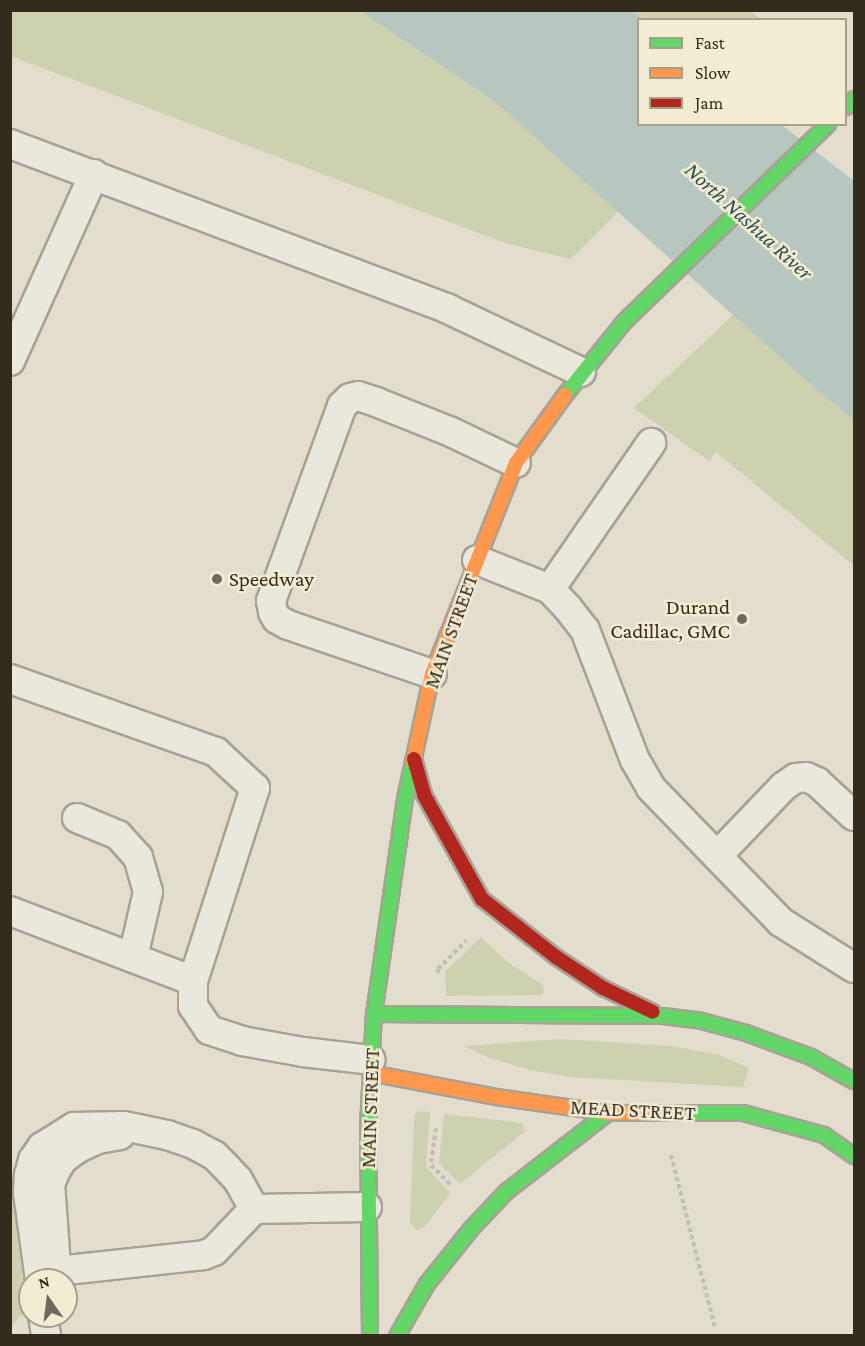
<!DOCTYPE html>
<style>
body{margin:0}
#map{position:relative;width:865px;height:1346px;overflow:hidden;background:#e2ddcc;font-family:"Crimson Pro",serif}
div>[style]{position:absolute}
.green>*{inset:0;background:#cdd1b0}
.water>*{inset:0;background:#b7c7bf}
.path>*{height:4px;margin-top:-2px;transform-origin:0;background:repeating-linear-gradient(90deg,#c2beb4 0 4.5px,transparent 0 7.5px)}
.roads{filter:drop-shadow(2px 0 #a7a295) drop-shadow(-2px 0 #a7a295) drop-shadow(0 2px #a7a295) drop-shadow(0 -2px #a7a295)}
.lane>*{height:28px;margin:-14px;padding:0 14px;transform-origin:14px;border-radius:14px;background:#eae7dd}
.fast>*{height:14px;margin:-7px;padding:0 7px;transform-origin:7px;border-radius:7px;background:#63d668}
.slow>*{height:14px;margin:-7px;padding:0 7px;transform-origin:7px;border-radius:7px;background:#ff974d}
.jam>*{height:14px;margin:-7px;padding:0 7px;transform-origin:7px;border-radius:7px;background:#b3261e}
.dots>*{width:16px;height:16px;translate:-50% -50%;box-sizing:border-box;border:3px solid #f2ecd3;border-radius:50%}
span{translate:-50% -50%;white-space:nowrap;text-align:center;line-height:1.15;-webkit-text-stroke:5px #f2ecd3;paint-order:stroke}
.poi-label{font-size:21px;color:#342b1f}
.left{translate:0 -50%;text-align:left}
.right{translate:-100% -50%;text-align:right}
.street-label{font-size:21px;color:#342b1f}
.water-label{font-size:22px;color:#2f5052;font-style:italic}
.frame{position:absolute;inset:0;border:12px solid #342b1f;pointer-events:none}
.legend{position:absolute;left:637px;top:18px;width:210px;height:108px;box-sizing:border-box;background:#f2ecd3;border:2px solid #a69f8b;margin:0;padding:8px 10px;list-style:none;font-size:18px;color:#342b1f}
.legend li{display:flex;align-items:center;gap:12px;height:30px}
.legend b{width:30px;border:2px solid #a69f8b}
.north{position:absolute;left:18px;top:1268px;width:60px;height:60px;box-sizing:border-box;background:#f2ecd3;border:2px solid #a69f8b;border-radius:50%;rotate:346deg;font-size:16px;font-weight:700;line-height:24px;text-align:center;color:#342b1f}
.north::after{content:'';display:block;margin:auto;width:21px;height:27px;background:#71695c;clip-path:polygon(50% 0,100% 100%,50% 72%,0 100%)}
</style>
<div id="map">
<div class="green">
<i style="clip-path:polygon(10px 11px,360px 11px,494px 101px,618px 212px,571px 259px,505px 243px,11px 56px)"></i>
<i style="clip-path:polygon(631px 11px,751px 11px,760px 19px,645px 19px)"></i>
<i style="clip-path:polygon(733px 315px,820px 393px,854px 420px,854px 566px,716px 452px,709px 461px,634px 408px)"></i>
<i style="clip-path:polygon(481px 937px,510px 964px,543px 985px,544px 992px,541px 995px,446px 996px,445px 972px)"></i>
<i style="clip-path:polygon(561px 1039px,671px 1046px,719px 1055px,749px 1068px,743px 1087px,571px 1077px,529px 1070px,488px 1057px,464px 1046px)"></i>
<i style="clip-path:polygon(421px 1111px,430px 1112px,426px 1167px,450px 1193px,424px 1228px,416px 1230px,410px 1223px,414px 1120px,415px 1114px)"></i>
<i style="clip-path:polygon(444px 1114px,522px 1123px,525px 1131px,460px 1184px,439px 1163px)"></i>
<i style="clip-path:polygon(10px 1154px,26px 1310px,11px 1327px,10px 1327px)"></i>
</div>
<div class="water">
<i style="clip-path:polygon(360px 11px,631px 11px,645px 19px,638px 20px,638px 124px,782px 125px,854px 181px,854px 420px,820px 393px,494px 101px)"></i>
</div>
<div class="path">
<i style="left:438px;top:973px;width:4px;rotate:-90deg"></i>
<i style="left:438px;top:969px;width:40px;rotate:-45deg"></i>
<i style="left:436px;top:1128px;width:37px;rotate:98deg"></i>
<i style="left:431px;top:1165px;width:30px;rotate:45deg"></i>
<i style="left:671px;top:1155px;width:179px;rotate:75.7deg"></i>
</div>
<div class="roads">
<div class="lane">
<i style="left:10px;top:144px;width:468px;rotate:20.6deg"></i>
<i style="left:448px;top:309px;width:147px;rotate:25.3deg"></i>
<i style="left:10px;top:361px;width:205px;rotate:-65.8deg"></i>
<i style="left:477px;top:560px;width:79px;rotate:21.7deg"></i>
<i style="left:550px;top:589px;width:25px;rotate:47deg"></i>
<i style="left:567px;top:607px;width:29px;rotate:52deg"></i>
<i style="left:585px;top:630px;width:139px;rotate:69deg"></i>
<i style="left:635px;top:760px;width:32px;rotate:60deg"></i>
<i style="left:651px;top:788px;width:187px;rotate:45.9deg"></i>
<i style="left:781px;top:922px;width:86px;rotate:32.2deg"></i>
<i style="left:550px;top:589px;width:178px;rotate:-55.3deg"></i>
<i style="left:432px;top:674px;width:152px;rotate:-161.2deg"></i>
<i style="left:288px;top:625px;width:13px;rotate:-151deg"></i>
<i style="left:277px;top:619px;width:8px;rotate:-120deg"></i>
<i style="left:273px;top:612px;width:11px;rotate:-100deg"></i>
<i style="left:271px;top:601px;width:208px;rotate:-70deg"></i>
<i style="left:342px;top:406px;width:11px;rotate:-45deg"></i>
<i style="left:350px;top:398px;width:8px;rotate:-14deg"></i>
<i style="left:358px;top:396px;width:19px;rotate:18deg"></i>
<i style="left:376px;top:402px;width:79px;rotate:21.7deg"></i>
<i style="left:449px;top:431px;width:74px;rotate:25.5deg"></i>
<i style="left:10px;top:679px;width:219px;rotate:19.5deg"></i>
<i style="left:216px;top:752px;width:53px;rotate:42.7deg"></i>
<i style="left:255px;top:788px;width:203px;rotate:107.8deg"></i>
<i style="left:193px;top:981px;width:25px;rotate:90deg"></i>
<i style="left:193px;top:1006px;width:29px;rotate:56deg"></i>
<i style="left:209px;top:1030px;width:35px;rotate:18deg"></i>
<i style="left:242px;top:1041px;width:62px;rotate:10.2deg"></i>
<i style="left:303px;top:1052px;width:68px;rotate:6.7deg"></i>
<i style="left:77px;top:818px;width:44px;rotate:22.5deg"></i>
<i style="left:118px;top:835px;width:30px;rotate:48deg"></i>
<i style="left:138px;top:857px;width:36px;rotate:74deg"></i>
<i style="left:148px;top:892px;width:67px;rotate:103deg"></i>
<i style="left:717px;top:856px;width:97px;rotate:-46.3deg"></i>
<i style="left:784px;top:786px;width:14px;rotate:-34deg"></i>
<i style="left:796px;top:778px;width:10px;rotate:-6deg"></i>
<i style="left:806px;top:777px;width:12px;rotate:24deg"></i>
<i style="left:817px;top:782px;width:50px;rotate:42.6deg"></i>
<i style="left:10px;top:911px;width:196px;rotate:20.9deg"></i>
<i style="left:56px;top:1265px;width:81px;rotate:-94.2deg"></i>
<i style="left:50px;top:1184px;width:15px;rotate:-67deg"></i>
<i style="left:56px;top:1170px;width:13px;rotate:-58deg"></i>
<i style="left:63px;top:1159px;width:19px;rotate:-36deg"></i>
<i style="left:78px;top:1148px;width:22px;rotate:-24deg"></i>
<i style="left:98px;top:1139px;width:22px;rotate:-10deg"></i>
<i style="left:39px;top:1273px;width:166px;rotate:-6.2deg"></i>
<i style="left:204px;top:1255px;width:11px;rotate:-22deg"></i>
<i style="left:214px;top:1251px;width:58px;rotate:-46.4deg"></i>
<i style="left:254px;top:1209px;width:113px;rotate:-1deg"></i>
<i style="left:40px;top:1280px;width:89px;rotate:-97.8deg"></i>
<i style="left:28px;top:1192px;width:17px;rotate:-87deg"></i>
<i style="left:29px;top:1175px;width:16px;rotate:-75deg"></i>
<i style="left:33px;top:1160px;width:16px;rotate:-55deg"></i>
<i style="left:42px;top:1147px;width:38px;rotate:-32deg"></i>
<i style="left:74px;top:1127px;width:50px;rotate:-1.1deg"></i>
<i style="left:124px;top:1126px;width:44px;rotate:11.8deg"></i>
<i style="left:167px;top:1135px;width:28px;rotate:19deg"></i>
<i style="left:193px;top:1144px;width:24px;rotate:28deg"></i>
<i style="left:214px;top:1155px;width:16px;rotate:45deg"></i>
<i style="left:225px;top:1166px;width:19px;rotate:47deg"></i>
<i style="left:238px;top:1180px;width:33px;rotate:61deg"></i>
<i style="left:43px;top:1316px;width:20px;rotate:81deg"></i>
</div>
<div class="fast">
<i style="left:846px;top:107px;width:11px;rotate:-45deg"></i>
<i style="left:565px;top:395px;width:95px;rotate:-51deg"></i>
<i style="left:625px;top:321px;width:283px;rotate:-44.1deg"></i>
<i style="left:374px;top:1014px;width:289px;rotate:0.4deg"></i>
<i style="left:663px;top:1016px;width:35px;rotate:7deg"></i>
<i style="left:698px;top:1020px;width:50px;rotate:15.2deg"></i>
<i style="left:746px;top:1033px;width:69px;rotate:20.3deg"></i>
<i style="left:811px;top:1057px;width:49px;rotate:29.2deg"></i>
<i style="left:644px;top:1113px;width:99px"></i>
<i style="left:743px;top:1113px;width:84px;rotate:15.2deg"></i>
<i style="left:824px;top:1135px;width:37px;rotate:35deg"></i>
<i style="left:370px;top:1336px;width:209px;rotate:-90.5deg"></i>
<i style="left:368px;top:1127px;width:113px;rotate:-87deg"></i>
<i style="left:374px;top:1014px;width:217px;rotate:-81.8deg"></i>
<i style="left:405px;top:799px;width:38px;rotate:-78deg"></i>
<i style="left:397px;top:1336px;width:60px;rotate:-60deg"></i>
<i style="left:427px;top:1284px;width:70px;rotate:-51.3deg"></i>
<i style="left:471px;top:1229px;width:51px;rotate:-46.6deg"></i>
<i style="left:506px;top:1192px;width:129px;rotate:-37.8deg"></i>
</div>
<div class="slow">
<i style="left:413px;top:762px;width:90px;rotate:-77.8deg"></i>
<i style="left:432px;top:674px;width:227px;rotate:-68.3deg"></i>
<i style="left:516px;top:463px;width:84px;rotate:-54.2deg"></i>
<i style="left:370px;top:1073px;width:128px;rotate:10.8deg"></i>
<i style="left:496px;top:1097px;width:113px;rotate:8.1deg"></i>
<i style="left:608px;top:1113px;width:36px"></i>
</div>
<div class="jam">
<i style="left:414px;top:759px;width:37px;rotate:74deg"></i>
<i style="left:424px;top:795px;width:119px;rotate:60.9deg"></i>
<i style="left:482px;top:899px;width:94px;rotate:38.1deg"></i>
<i style="left:556px;top:957px;width:56px;rotate:33.4deg"></i>
<i style="left:603px;top:988px;width:55px;rotate:25.6deg"></i>
</div>
</div>
<div class="dots">
<i style="left:217px;top:579px;background:#71695c"></i>
<i style="left:742px;top:619px;background:#71695c"></i>
</div>
<div class="poi-label">
<span class="left" style="left:229px;top:579px">Speedway</span>
<span class="right" style="left:730px;top:619px">Durand<br>Cadillac, GMC</span>
</div>
<div class="street-label">
<span style="left:451px;top:631px;rotate:-70deg">MAIN STREET</span>
<span style="left:370px;top:1108px;rotate:-88deg">MAIN STREET</span>
<span style="left:633px;top:1110px;rotate:3deg">MEAD STREET</span>
</div>
<div class="water-label">
<span style="left:749px;top:221px;rotate:42deg">North Nashua River</span>
</div>
<div class="frame"></div>
<ul class="legend">
<li><b style="height:8px;background:#63d668"></b>Fast</li>
<li><b style="height:8px;background:#ff974d"></b>Slow</li>
<li><b style="height:8px;background:#b3261e"></b>Jam</li>
</ul>
<div class="north">N</div>
</div>
